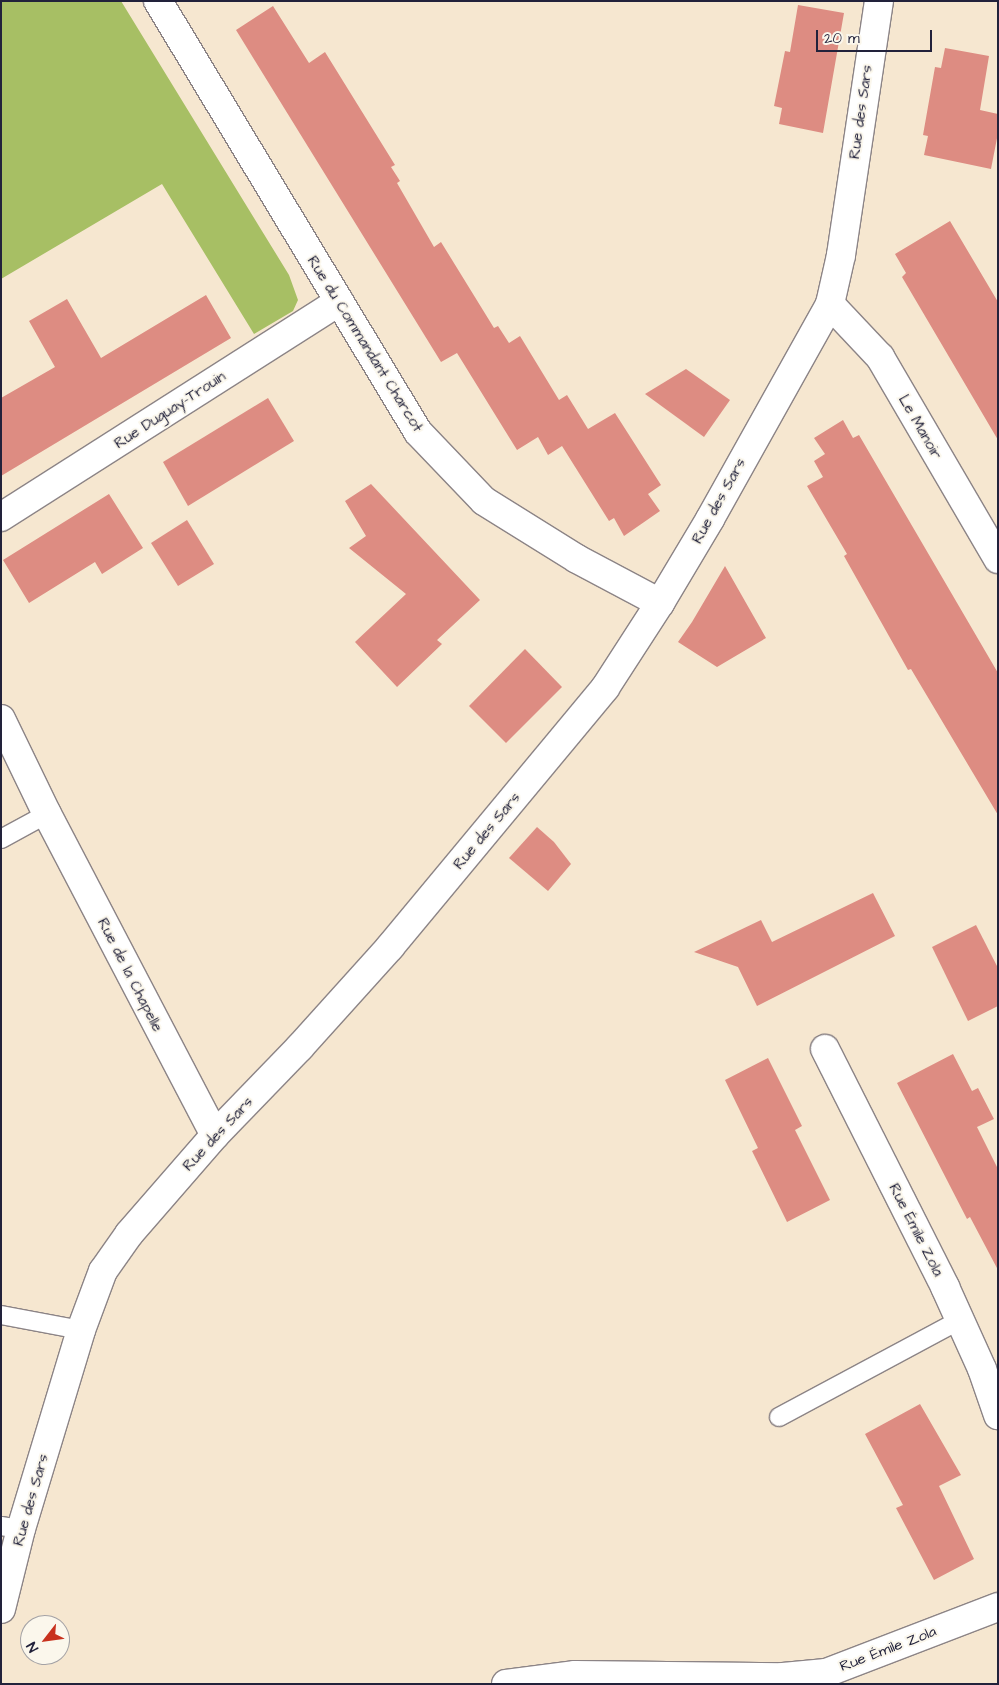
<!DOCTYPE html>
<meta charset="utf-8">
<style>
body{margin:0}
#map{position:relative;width:999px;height:1685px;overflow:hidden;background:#f6e7d0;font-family:"Architects Daughter",sans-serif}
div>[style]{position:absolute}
.green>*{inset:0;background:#a7bf64}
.building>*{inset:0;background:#dd8c82}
.roads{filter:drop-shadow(1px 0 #8c8486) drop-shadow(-1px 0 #8c8486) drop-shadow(0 1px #8c8486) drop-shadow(0 -1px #8c8486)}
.service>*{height:18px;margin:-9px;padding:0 9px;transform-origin:9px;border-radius:9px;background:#fff}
.minor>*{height:28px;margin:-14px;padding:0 14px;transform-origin:14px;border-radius:14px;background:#fff}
span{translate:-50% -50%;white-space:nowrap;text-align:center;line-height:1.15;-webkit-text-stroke:4px #fbf7ec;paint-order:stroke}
.street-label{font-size:15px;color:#22223b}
.frame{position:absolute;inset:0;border:2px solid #22223b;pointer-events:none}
.north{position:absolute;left:20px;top:1615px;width:50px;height:50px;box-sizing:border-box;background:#fbf7ec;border:1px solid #a4a2a5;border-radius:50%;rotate:240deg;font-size:14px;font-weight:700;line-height:20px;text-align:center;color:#22223b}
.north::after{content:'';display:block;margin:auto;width:18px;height:22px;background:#c8321e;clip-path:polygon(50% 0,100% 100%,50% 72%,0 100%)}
.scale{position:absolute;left:816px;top:30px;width:116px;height:22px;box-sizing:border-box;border:2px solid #22223b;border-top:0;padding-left:6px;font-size:15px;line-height:18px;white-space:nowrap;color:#22223b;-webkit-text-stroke:4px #fbf7ec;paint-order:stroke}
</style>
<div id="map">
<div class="green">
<i style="clip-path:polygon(1px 1px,121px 1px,289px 275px,298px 300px,293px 311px,254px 334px,162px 184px,1px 279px)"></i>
</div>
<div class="building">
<i style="clip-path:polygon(798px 5px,844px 13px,823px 133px,779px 124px,782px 108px,774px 106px,785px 51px,790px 52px)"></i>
<i style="clip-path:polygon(273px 6px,309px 63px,325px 52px,395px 165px,391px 167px,400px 181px,397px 183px,434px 247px,441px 242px,494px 328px,498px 326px,509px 343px,520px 336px,559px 400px,567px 395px,588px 429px,615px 413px,661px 485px,648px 494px,660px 511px,624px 536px,614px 518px,609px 521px,562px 446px,548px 455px,538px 437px,517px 450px,457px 353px,441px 362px,236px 30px)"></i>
<i style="clip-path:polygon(945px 48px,989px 56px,980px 110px,998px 114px,998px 133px,991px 169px,924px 155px,928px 136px,923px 135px,935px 67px,941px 68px)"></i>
<i style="clip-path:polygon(950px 221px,998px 302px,998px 440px,902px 277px,906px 273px,895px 254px)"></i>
<i style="clip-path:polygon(206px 295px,231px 338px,1px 476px,1px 398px,55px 367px,29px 321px,67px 299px,101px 358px)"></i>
<i style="clip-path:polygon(686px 369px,730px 400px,704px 437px,645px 394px)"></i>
<i style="clip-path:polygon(268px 398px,294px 441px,188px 506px,163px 462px)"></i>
<i style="clip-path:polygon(843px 420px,853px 438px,859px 435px,998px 673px,998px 815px,911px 669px,908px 670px,844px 556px,847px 554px,807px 486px,823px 477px,814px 461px,825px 454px,814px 438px)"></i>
<i style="clip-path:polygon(371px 484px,480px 600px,437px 640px,442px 644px,397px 687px,355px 642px,406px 594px,349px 548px,366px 536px,345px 501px)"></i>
<i style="clip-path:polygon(109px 494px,143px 548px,102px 574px,95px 562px,29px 603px,3px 560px)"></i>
<i style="clip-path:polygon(187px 520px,214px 564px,178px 586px,151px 543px)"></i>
<i style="clip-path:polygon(725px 566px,766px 638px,717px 667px,678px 642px,692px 622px)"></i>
<i style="clip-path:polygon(525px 649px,562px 687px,506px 743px,469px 706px)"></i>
<i style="clip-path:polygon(537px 827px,554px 842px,571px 864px,548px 891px,509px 858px)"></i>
<i style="clip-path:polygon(873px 893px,895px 936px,757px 1006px,738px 967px,694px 952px,761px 920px,772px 942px)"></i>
<i style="clip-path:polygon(976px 925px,998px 968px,998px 1006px,968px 1021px,932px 947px)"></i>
<i style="clip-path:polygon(953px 1054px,972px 1091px,978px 1088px,994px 1119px,977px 1127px,998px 1169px,998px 1270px,970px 1217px,967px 1219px,897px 1083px)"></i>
<i style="clip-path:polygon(768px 1058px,802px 1126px,795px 1130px,830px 1200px,787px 1222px,752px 1151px,758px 1148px,725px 1080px)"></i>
<i style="clip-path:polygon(920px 1404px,961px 1475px,939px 1486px,974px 1559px,934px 1580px,896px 1508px,903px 1505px,865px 1434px)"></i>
</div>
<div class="roads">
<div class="service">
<i style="left:1px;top:839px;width:52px;rotate:-28.5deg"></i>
<i style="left:1px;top:1315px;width:81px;rotate:10.6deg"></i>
<i style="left:779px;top:1417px;width:205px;rotate:-28.2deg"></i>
<i style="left:1px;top:1526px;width:20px;rotate:9deg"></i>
</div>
<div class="minor">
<i style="left:158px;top:1px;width:503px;rotate:58.9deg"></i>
<i style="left:418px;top:432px;width:95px;rotate:46.3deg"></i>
<i style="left:484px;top:501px;width:110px;rotate:31.9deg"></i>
<i style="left:577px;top:559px;width:94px;rotate:27.9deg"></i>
<i style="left:830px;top:304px;width:73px;rotate:46.7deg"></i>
<i style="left:880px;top:357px;width:234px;rotate:59.7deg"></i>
<i style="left:1px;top:517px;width:401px;rotate:-32.5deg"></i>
<i style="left:1px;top:719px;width:106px;rotate:64.2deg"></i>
<i style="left:47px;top:814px;width:362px;rotate:62.4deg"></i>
<i style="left:825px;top:1049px;width:267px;rotate:63.2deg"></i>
<i style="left:945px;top:1287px;width:90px;rotate:65.7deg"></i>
<i style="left:982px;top:1369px;width:49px;rotate:70.8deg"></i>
<i style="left:1px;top:1609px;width:82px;rotate:-76deg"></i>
<i style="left:21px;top:1529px;width:208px;rotate:-73.2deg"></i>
<i style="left:81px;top:1330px;width:63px;rotate:-69.6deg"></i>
<i style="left:103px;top:1271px;width:45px;rotate:-54.9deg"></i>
<i style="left:129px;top:1234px;width:131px;rotate:-49deg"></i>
<i style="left:215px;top:1135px;width:122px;rotate:-46deg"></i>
<i style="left:300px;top:1047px;width:135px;rotate:-48deg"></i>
<i style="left:390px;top:947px;width:337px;rotate:-50.3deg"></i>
<i style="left:605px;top:688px;width:101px;rotate:-57.1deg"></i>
<i style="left:660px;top:603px;width:98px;rotate:-59.2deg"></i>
<i style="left:710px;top:519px;width:246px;rotate:-60.8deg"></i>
<i style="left:830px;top:304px;width:50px;rotate:-77.3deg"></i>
<i style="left:841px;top:255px;width:257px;rotate:-81.5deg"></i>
<i style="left:506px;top:1684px;width:70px;rotate:-7.4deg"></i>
<i style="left:575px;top:1675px;width:208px;rotate:0.6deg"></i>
<i style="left:783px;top:1677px;width:43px;rotate:-5.3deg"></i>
<i style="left:826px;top:1673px;width:184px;rotate:-21deg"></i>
</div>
</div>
<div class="street-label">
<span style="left:861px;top:112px;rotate:-82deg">Rue des Sars</span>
<span style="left:365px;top:344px;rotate:58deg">Rue du Commandant Charcot</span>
<span style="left:170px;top:410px;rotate:-33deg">Rue Duguay-Trouin</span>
<span style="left:920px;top:427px;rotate:60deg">Le Manoir</span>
<span style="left:719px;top:501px;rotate:-61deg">Rue des Sars</span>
<span style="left:487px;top:831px;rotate:-50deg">Rue des Sars</span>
<span style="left:130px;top:975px;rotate:63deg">Rue de la Chapelle</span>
<span style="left:218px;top:1134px;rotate:-47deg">Rue des Sars</span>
<span style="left:916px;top:1230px;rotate:63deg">Rue Émile Zola</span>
<span style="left:31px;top:1500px;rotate:-74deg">Rue des Sars</span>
<span style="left:888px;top:1649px;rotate:-21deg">Rue Émile Zola</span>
</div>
<div class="frame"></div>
<div class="north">N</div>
<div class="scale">20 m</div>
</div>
